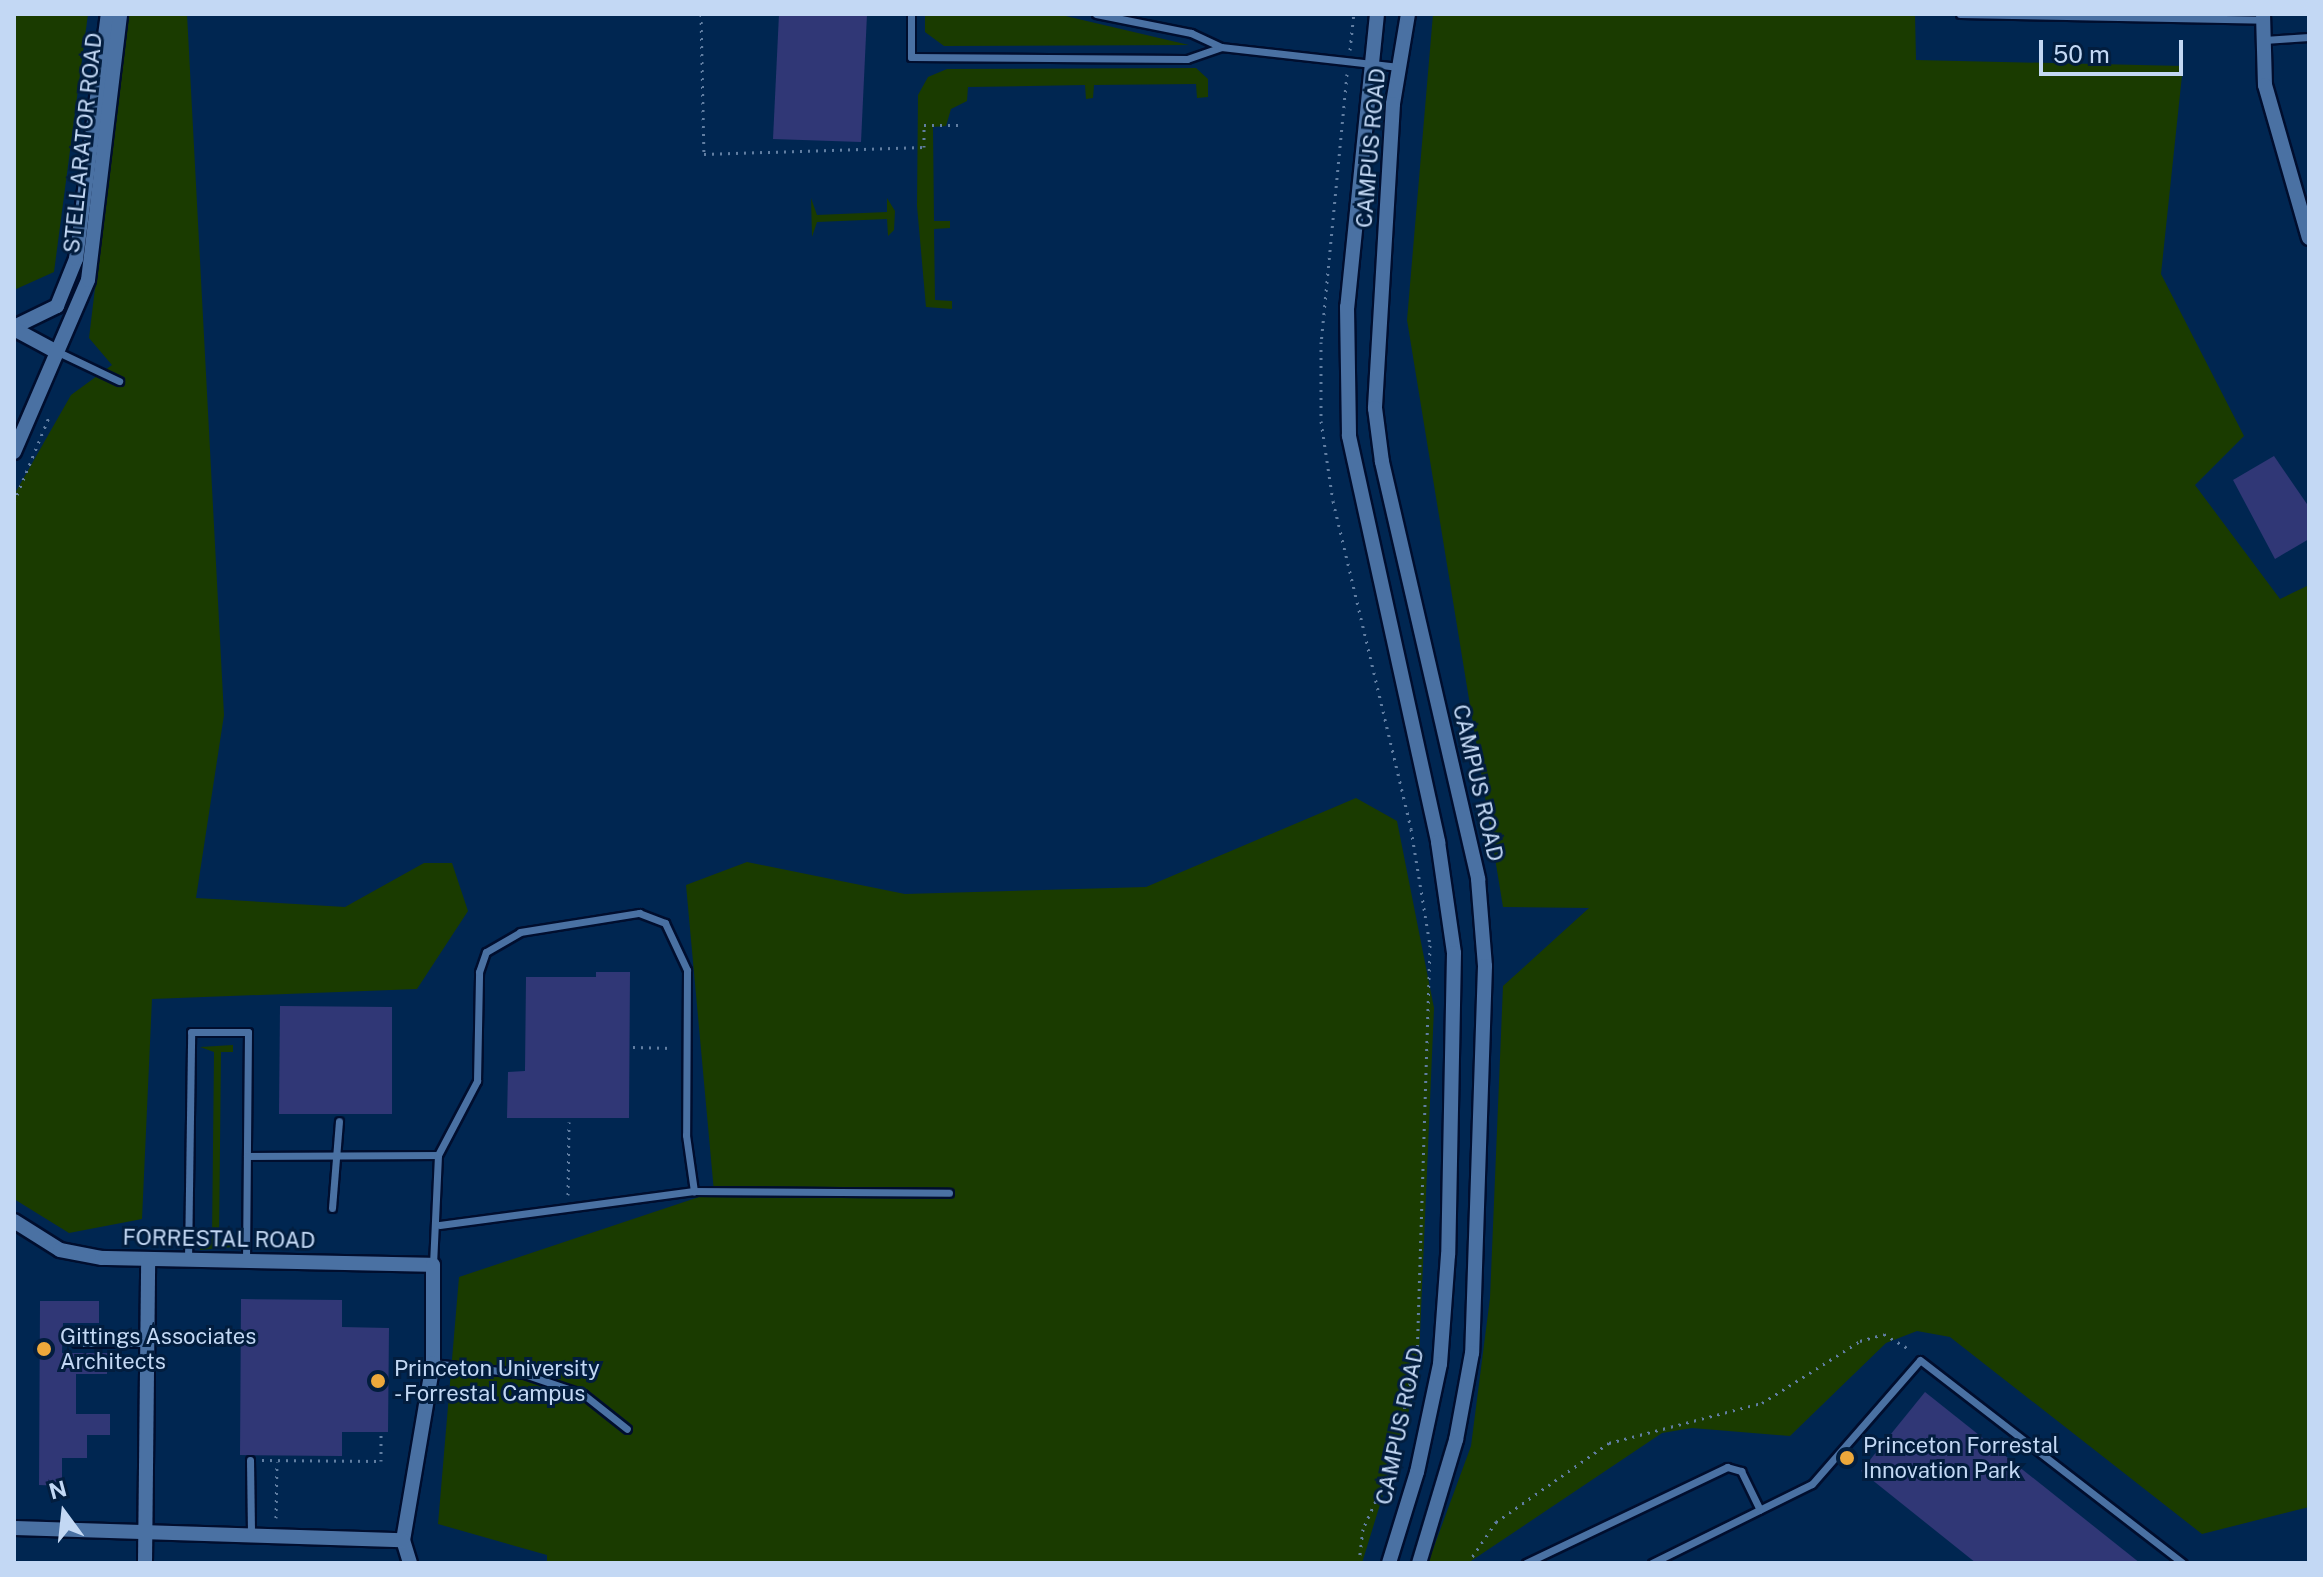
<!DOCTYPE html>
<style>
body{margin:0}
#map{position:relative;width:2323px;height:1577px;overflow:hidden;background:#002651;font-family:"Public Sans",sans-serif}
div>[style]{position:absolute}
.green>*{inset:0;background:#1a3b00}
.building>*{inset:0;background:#303776}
.path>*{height:3px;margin-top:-1.5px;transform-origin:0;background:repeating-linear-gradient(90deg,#617ea2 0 2px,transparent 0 8px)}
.roads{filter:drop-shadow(2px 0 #000e2e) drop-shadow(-2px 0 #000e2e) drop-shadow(0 2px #000e2e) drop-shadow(0 -2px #000e2e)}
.service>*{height:7px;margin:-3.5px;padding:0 3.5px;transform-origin:3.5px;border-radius:3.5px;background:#4a71a3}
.minor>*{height:14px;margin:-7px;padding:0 7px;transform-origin:7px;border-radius:7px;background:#4a71a3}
.dots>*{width:22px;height:22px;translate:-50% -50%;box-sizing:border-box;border:4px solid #021d3e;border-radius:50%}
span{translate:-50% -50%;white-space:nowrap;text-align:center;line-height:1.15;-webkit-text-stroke:6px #021d3e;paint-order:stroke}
.street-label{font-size:22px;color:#c3d8f4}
.poi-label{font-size:22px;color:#c3d8f4}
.left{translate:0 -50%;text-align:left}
.frame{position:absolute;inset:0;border:16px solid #c3d8f4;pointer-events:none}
.north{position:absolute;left:24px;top:1473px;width:80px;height:80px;-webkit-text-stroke:6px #021d3e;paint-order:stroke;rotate:345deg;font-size:22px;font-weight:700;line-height:32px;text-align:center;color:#c3d8f4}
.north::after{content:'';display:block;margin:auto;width:28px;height:36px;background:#c3d8f4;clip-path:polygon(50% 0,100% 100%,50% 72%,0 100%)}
.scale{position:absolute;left:2039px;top:40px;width:144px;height:36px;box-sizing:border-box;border:4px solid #c3d8f4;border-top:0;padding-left:10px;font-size:24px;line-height:28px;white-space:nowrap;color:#c3d8f4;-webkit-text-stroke:6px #021d3e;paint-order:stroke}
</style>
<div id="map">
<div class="green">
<i style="clip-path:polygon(14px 14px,88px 14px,54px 272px,14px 290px)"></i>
<i style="clip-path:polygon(128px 14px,187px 14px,224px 715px,196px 898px,345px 907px,424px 863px,452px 863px,468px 911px,417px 989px,152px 999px,142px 1219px,69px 1233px,14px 1199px,14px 495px,71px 395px,112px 365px,89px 338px)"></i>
<i style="clip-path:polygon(925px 14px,1057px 14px,1189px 45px,944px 46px,925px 32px)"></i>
<i style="clip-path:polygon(1433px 14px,1915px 14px,1916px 60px,2183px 66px,2161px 274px,2244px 436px,2195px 485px,2280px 599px,2309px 585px,2309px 1507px,2202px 1534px,1950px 1337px,1917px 1331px,1886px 1343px,1790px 1436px,1692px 1428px,1662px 1433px,1468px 1563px,1428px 1563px,1471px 1446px,1490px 1298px,1503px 986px,1589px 908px,1503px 907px,1407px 320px)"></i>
<i style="clip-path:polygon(1196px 68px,1208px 79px,1208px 97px,1197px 98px,1196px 84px,1094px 85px,1093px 98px,1086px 99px,1085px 85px,968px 87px,967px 101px,951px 109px,946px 126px,933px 127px,934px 221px,950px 221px,950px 228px,934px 229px,935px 300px,952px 301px,952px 309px,926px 307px,917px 206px,918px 95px,928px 77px,947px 69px)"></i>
<i style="clip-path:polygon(811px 198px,817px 215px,887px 212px,887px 198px,895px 211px,894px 230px,888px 236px,887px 219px,817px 222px,812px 237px)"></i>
<i style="clip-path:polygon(1356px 798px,1397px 821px,1434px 1008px,1418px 1381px,1362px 1563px,547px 1563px,547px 1555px,438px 1524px,459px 1277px,714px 1192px,686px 885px,747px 862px,905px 894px,1146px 887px)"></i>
<i style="clip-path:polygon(233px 1045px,233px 1052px,221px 1052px,219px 1239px,231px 1240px,234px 1247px,200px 1250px,200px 1240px,212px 1239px,214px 1052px,200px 1047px)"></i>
</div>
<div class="building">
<i style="clip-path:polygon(779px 14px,867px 14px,861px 142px,773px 139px)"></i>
<i style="clip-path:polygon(2274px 456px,2309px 507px,2309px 539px,2275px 559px,2233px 480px)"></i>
<i style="clip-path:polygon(596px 972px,630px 972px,629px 1118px,507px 1118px,508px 1072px,525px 1071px,526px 977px,596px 977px)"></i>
<i style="clip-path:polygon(280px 1006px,392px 1007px,392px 1114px,279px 1114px)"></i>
<i style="clip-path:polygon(241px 1299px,342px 1300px,342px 1327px,389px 1328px,388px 1432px,342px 1432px,342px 1456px,240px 1455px)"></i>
<i style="clip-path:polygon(40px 1301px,99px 1301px,99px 1323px,63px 1323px,62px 1353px,108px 1353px,107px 1374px,76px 1374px,76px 1414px,110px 1414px,110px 1435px,87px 1435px,87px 1458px,62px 1458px,62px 1486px,39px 1485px)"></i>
<i style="clip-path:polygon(1925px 1392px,2140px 1563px,1976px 1563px,1861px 1471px)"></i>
</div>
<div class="path">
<i style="left:701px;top:14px;width:140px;rotate:88.8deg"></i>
<i style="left:704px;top:154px;width:220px;rotate:-1.8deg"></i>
<i style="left:924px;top:147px;width:22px;rotate:-90deg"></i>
<i style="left:924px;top:125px;width:34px"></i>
<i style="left:1350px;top:50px;width:36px;rotate:-84deg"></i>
<i style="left:1347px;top:74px;width:269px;rotate:95.5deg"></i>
<i style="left:1321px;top:342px;width:79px;rotate:90deg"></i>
<i style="left:1321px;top:421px;width:81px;rotate:81.5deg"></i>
<i style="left:1333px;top:501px;width:337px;rotate:76.6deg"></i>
<i style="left:1411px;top:829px;width:118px;rotate:80.7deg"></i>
<i style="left:1430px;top:945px;width:407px;rotate:91.8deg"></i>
<i style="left:1417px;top:1352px;width:116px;rotate:102.5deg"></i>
<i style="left:1392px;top:1465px;width:70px;rotate:114.4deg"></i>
<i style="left:1363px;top:1529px;width:34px;rotate:97deg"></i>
<i style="left:14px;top:502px;width:92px;rotate:-67.6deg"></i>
<i style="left:633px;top:1047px;width:40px;rotate:1.4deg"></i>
<i style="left:568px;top:1195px;width:73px;rotate:-89.2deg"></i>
<i style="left:262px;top:1460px;width:119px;rotate:0.5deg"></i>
<i style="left:381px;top:1461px;width:26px;rotate:-90deg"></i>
<i style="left:276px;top:1518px;width:56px;rotate:-89deg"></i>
<i style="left:1778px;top:1562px;width:2px;rotate:27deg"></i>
<i style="left:1468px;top:1563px;width:50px;rotate:-55.7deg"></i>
<i style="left:1496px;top:1522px;width:138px;rotate:-35deg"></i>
<i style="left:1609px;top:1443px;width:158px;rotate:-14.7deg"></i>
<i style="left:1762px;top:1403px;width:116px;rotate:-32.3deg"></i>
<i style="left:1860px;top:1341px;width:25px;rotate:-16deg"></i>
<i style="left:1884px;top:1334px;width:31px;rotate:31deg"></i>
</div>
<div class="roads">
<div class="service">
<i style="left:911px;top:14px;width:43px;rotate:90deg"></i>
<i style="left:911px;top:57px;width:276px;rotate:0.4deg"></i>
<i style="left:1187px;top:59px;width:36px;rotate:-19deg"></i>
<i style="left:1096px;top:14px;width:97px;rotate:11.3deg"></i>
<i style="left:1191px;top:33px;width:33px;rotate:25deg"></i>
<i style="left:1221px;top:47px;width:179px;rotate:6.4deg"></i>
<i style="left:1960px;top:14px;width:304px;rotate:1.1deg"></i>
<i style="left:2264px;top:40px;width:45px;rotate:-3.8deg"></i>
<i style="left:56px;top:351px;width:70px;rotate:25.5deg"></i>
<i style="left:694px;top:1191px;width:255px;rotate:0.4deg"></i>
<i style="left:332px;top:1208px;width:87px;rotate:-85.4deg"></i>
<i style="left:188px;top:1261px;width:229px;rotate:-89.2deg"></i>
<i style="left:191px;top:1032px;width:57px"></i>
<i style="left:248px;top:1032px;width:124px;rotate:90.5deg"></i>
<i style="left:246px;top:1262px;width:106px;rotate:-89.5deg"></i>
<i style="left:247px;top:1156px;width:191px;rotate:-0.3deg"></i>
<i style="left:433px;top:1265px;width:110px;rotate:-87.4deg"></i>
<i style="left:438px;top:1155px;width:84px;rotate:-62.2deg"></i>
<i style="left:477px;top:1081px;width:109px;rotate:-88.9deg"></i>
<i style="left:479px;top:972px;width:21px;rotate:-71deg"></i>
<i style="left:486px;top:952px;width:39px;rotate:-30deg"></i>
<i style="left:520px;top:932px;width:121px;rotate:-9.1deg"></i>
<i style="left:639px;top:913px;width:28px;rotate:21deg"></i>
<i style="left:665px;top:923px;width:52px;rotate:64.9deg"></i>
<i style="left:687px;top:970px;width:165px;rotate:90.3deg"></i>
<i style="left:686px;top:1135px;width:57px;rotate:81.9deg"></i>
<i style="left:694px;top:1191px;width:257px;rotate:172.4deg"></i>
<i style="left:76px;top:1343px;width:70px"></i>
<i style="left:433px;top:1363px;width:92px;rotate:6.9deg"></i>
<i style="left:524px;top:1374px;width:62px;rotate:18.7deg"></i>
<i style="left:583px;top:1394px;width:56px;rotate:38.5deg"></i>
<i style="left:250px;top:1460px;width:75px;rotate:89.2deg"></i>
<i style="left:1526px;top:1563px;width:223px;rotate:-25.5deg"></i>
<i style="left:1727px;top:1467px;width:15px;rotate:16deg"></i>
<i style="left:1741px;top:1471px;width:43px;rotate:64deg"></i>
<i style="left:1652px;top:1563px;width:178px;rotate:-26.3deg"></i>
<i style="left:1812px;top:1484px;width:164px;rotate:-48.9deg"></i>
<i style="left:1920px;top:1360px;width:332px;rotate:37.7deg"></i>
</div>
<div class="minor">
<i style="left:1377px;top:14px;width:295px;rotate:95.8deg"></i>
<i style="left:1347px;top:307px;width:129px;rotate:89.1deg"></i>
<i style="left:1349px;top:436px;width:416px;rotate:77.6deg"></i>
<i style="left:1438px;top:842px;width:112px;rotate:81.8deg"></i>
<i style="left:1454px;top:953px;width:302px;rotate:91.1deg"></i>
<i style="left:1448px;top:1255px;width:109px;rotate:94.2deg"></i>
<i style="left:1440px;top:1364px;width:110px;rotate:102deg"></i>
<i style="left:1417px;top:1472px;width:95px;rotate:107.1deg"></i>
<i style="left:1408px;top:14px;width:91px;rotate:99.5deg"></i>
<i style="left:1393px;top:104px;width:305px;rotate:93.4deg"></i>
<i style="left:1375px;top:408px;width:54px;rotate:82.6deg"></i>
<i style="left:1382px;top:462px;width:428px;rotate:77deg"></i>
<i style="left:1478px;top:879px;width:87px;rotate:85.4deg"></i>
<i style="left:1485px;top:966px;width:387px;rotate:91.9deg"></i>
<i style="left:1472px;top:1353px;width:88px;rotate:100.4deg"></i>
<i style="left:1456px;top:1440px;width:128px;rotate:106.7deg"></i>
<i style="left:2263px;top:14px;width:71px;rotate:88.4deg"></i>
<i style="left:2265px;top:85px;width:159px;rotate:74deg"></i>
<i style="left:14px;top:327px;width:48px;rotate:-26deg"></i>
<i style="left:57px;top:306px;width:51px;rotate:-68deg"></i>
<i style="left:76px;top:259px;width:247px;rotate:-82.6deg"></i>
<i style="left:14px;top:329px;width:47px;rotate:28.2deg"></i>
<i style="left:14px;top:452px;width:187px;rotate:-66.7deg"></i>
<i style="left:88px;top:280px;width:268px;rotate:-83.1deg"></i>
<i style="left:14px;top:1221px;width:54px;rotate:32.2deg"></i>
<i style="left:60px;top:1250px;width:43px;rotate:10.8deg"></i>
<i style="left:102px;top:1258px;width:331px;rotate:1.2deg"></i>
<i style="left:433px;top:1265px;width:98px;rotate:90deg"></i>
<i style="left:433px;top:1363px;width:180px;rotate:99.6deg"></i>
<i style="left:403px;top:1540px;width:24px;rotate:73deg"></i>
<i style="left:14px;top:1528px;width:389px;rotate:1.8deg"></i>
<i style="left:145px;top:1563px;width:303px;rotate:-89.4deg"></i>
</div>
</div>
<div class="dots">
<i style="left:44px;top:1349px;background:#eda83b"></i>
<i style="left:378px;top:1381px;background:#eda83b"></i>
<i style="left:1847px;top:1458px;background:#eda83b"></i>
</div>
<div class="street-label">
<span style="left:83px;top:143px;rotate:-84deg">STELLARATOR ROAD</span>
<span style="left:1371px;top:148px;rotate:-85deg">CAMPUS ROAD</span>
<span style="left:1478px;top:783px;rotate:77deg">CAMPUS ROAD</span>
<span style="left:219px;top:1239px;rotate:1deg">FORRESTAL ROAD</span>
<span style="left:1400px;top:1426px;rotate:-78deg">CAMPUS ROAD</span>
</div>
<div class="poi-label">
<span class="left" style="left:60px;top:1349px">Gittings Associates<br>Architects</span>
<span class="left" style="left:394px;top:1381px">Princeton University<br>- Forrestal Campus</span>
<span class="left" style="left:1863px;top:1458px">Princeton Forrestal<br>Innovation Park</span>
</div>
<div class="frame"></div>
<div class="north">N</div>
<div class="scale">50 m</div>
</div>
